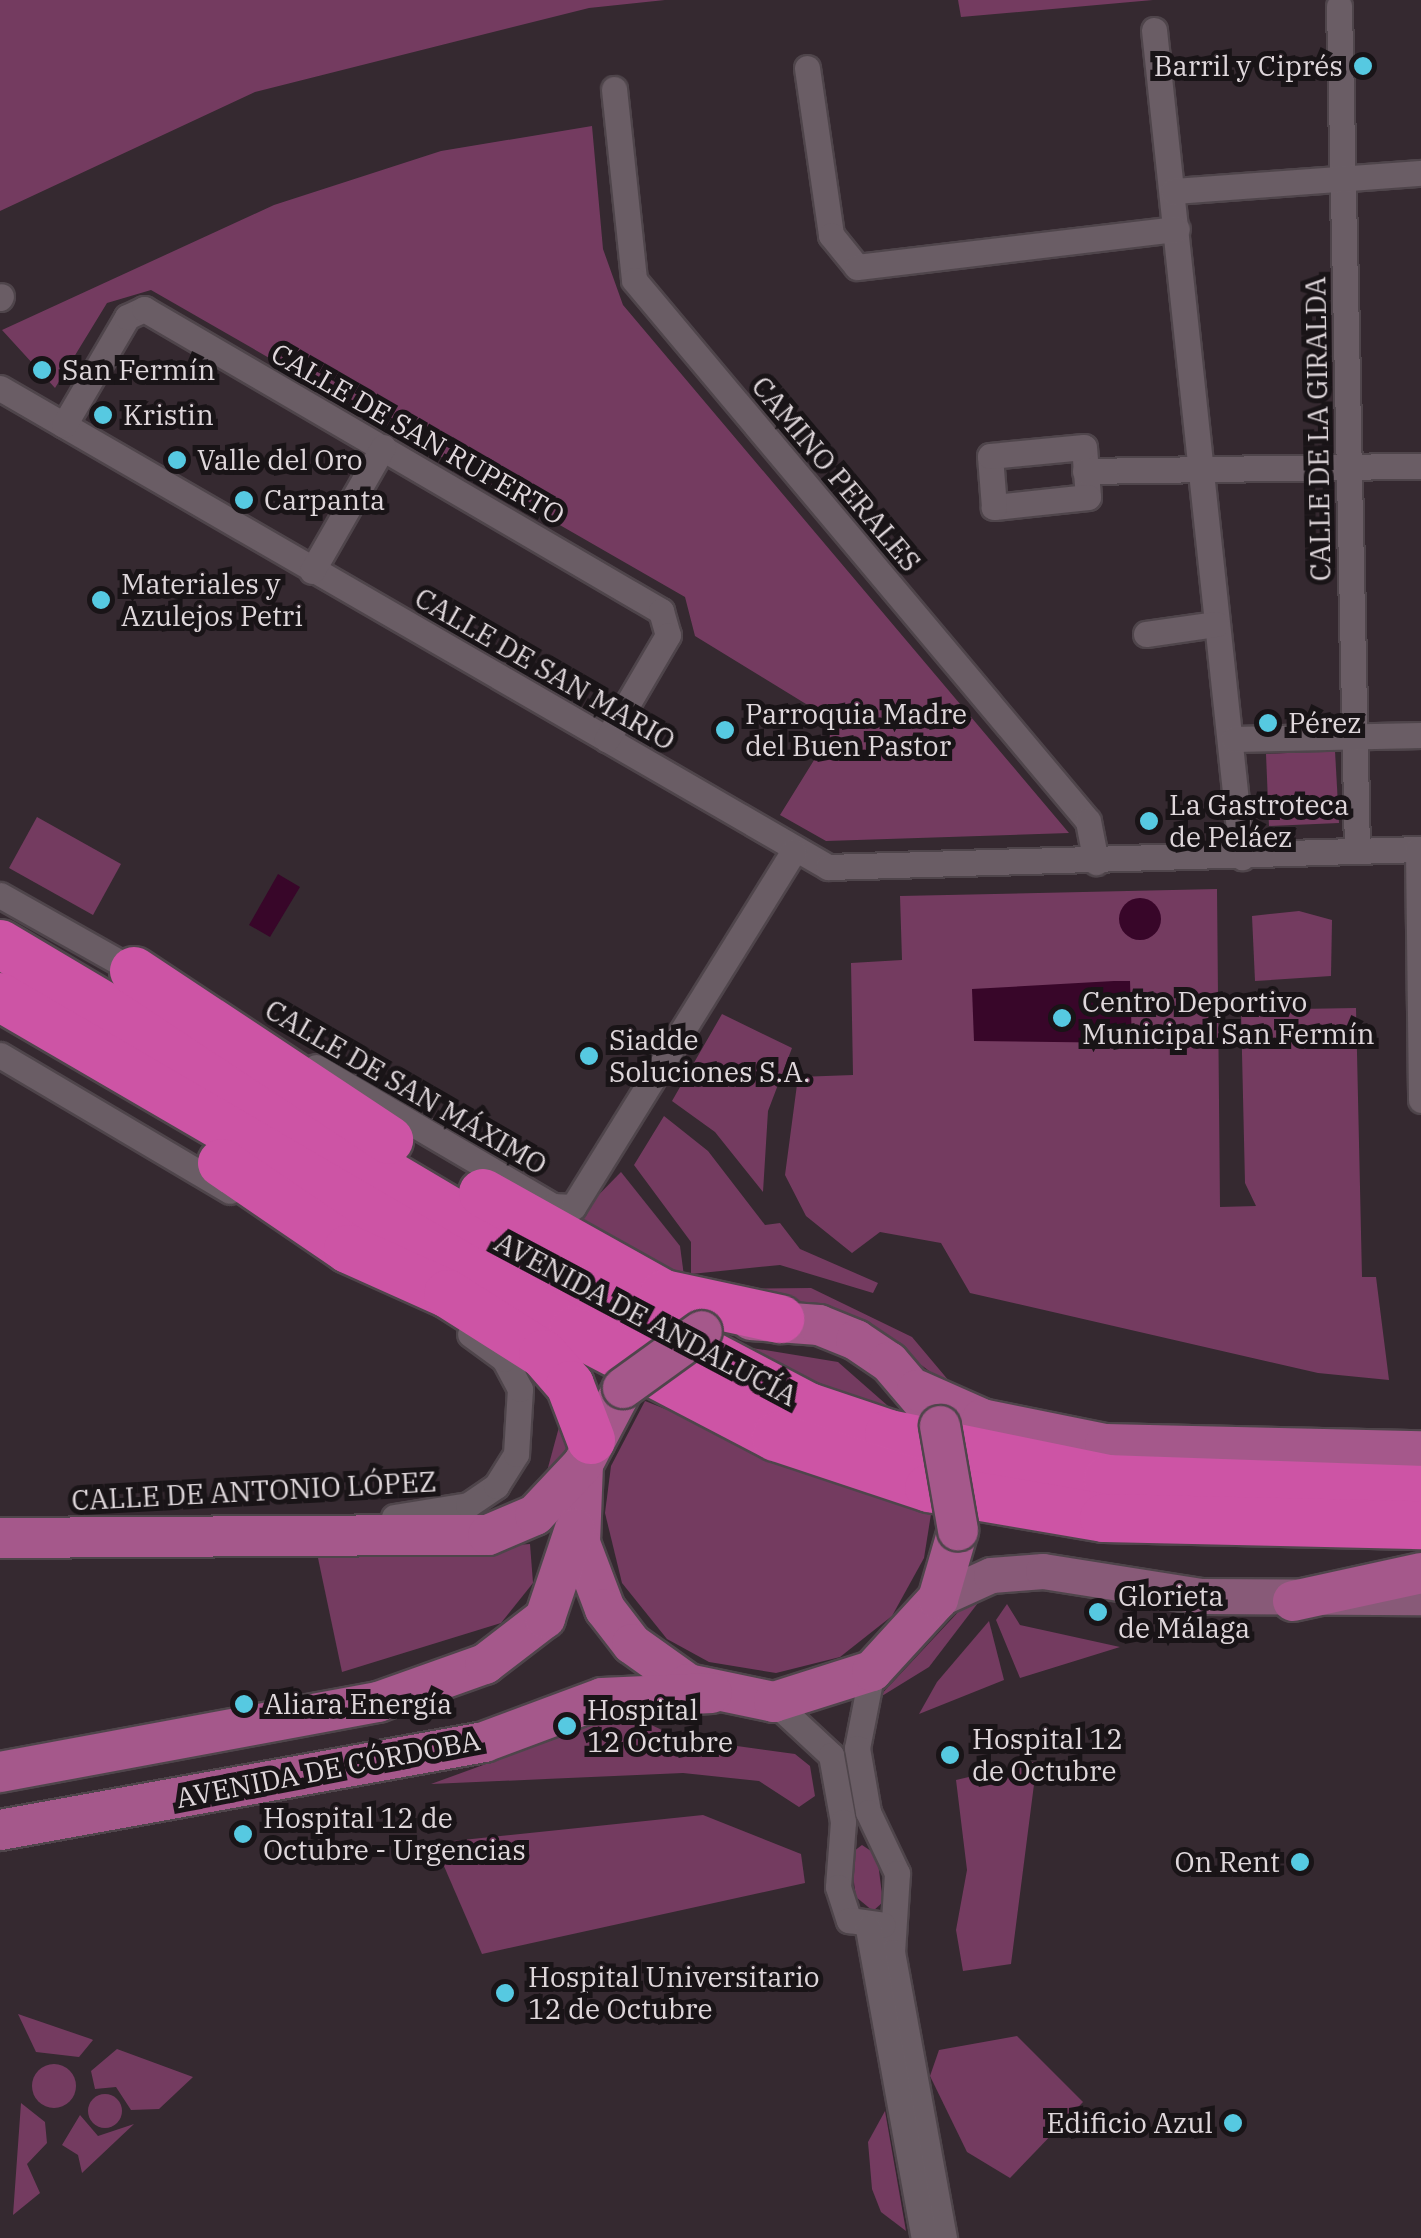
<!DOCTYPE html>
<meta charset="utf-8">
<style>
body{margin:0}
#map{position:relative;width:1421px;height:2238px;overflow:hidden;background:#352930;font-family:"IBM Plex Serif",serif}
div>[style]{position:absolute}
.green>*{inset:0;background:#743b60}
.round{border-radius:50%}
.water>*{inset:0;background:#380629}
.roads{filter:drop-shadow(2px 0 #4f454b) drop-shadow(-2px 0 #4f454b) drop-shadow(0 2px #4f454b) drop-shadow(0 -2px #4f454b)}
.street>*{height:25px;margin:-12.5px;padding:0 12.5px;transform-origin:12.5px;border-radius:12.5px;background:#6a5d65}
.secondary>*{height:35px;margin:-17.5px;padding:0 17.5px;transform-origin:17.5px;border-radius:17.5px;background:#885a78}
.primary>*{height:40px;margin:-20px;padding:0 20px;transform-origin:20px;border-radius:20px;background:#a5588b}
.highway>*{height:48px;margin:-24px;padding:0 24px;transform-origin:24px;border-radius:24px;background:#cd54a5}
.bridges{filter:drop-shadow(2px 0 #4f454b) drop-shadow(-2px 0 #4f454b) drop-shadow(0 2px #4f454b) drop-shadow(0 -2px #4f454b)}
.primary-bridge>*{height:40px;margin:-20px;padding:0 20px;transform-origin:20px;border-radius:20px;background:#a5588b}
.dots>*{width:28px;height:28px;translate:-50% -50%;box-sizing:border-box;border:5px solid #191417;border-radius:50%}
span{translate:-50% -50%;white-space:nowrap;text-align:center;line-height:1.15;-webkit-text-stroke:10px #191417;paint-order:stroke}
.poi-label{font-size:28px;color:#dfd7db}
.right{translate:-100% -50%;text-align:right}
.left{translate:0 -50%;text-align:left}
.street-label{font-size:28px;color:#dfd7db}
</style>
<div id="map">
<div class="green">
<i style="clip-path:polygon(0 0,665px 0,589px 8px,255px 92px,0 211px)"></i>
<i style="clip-path:polygon(958px 0,1153px 0,961px 17px)"></i>
<i style="clip-path:polygon(592px 126px,603px 249px,623px 305px,1069px 833px,826px 841px,780px 815px,837px 723px,695px 636px,685px 597px,151px 290px,107px 303px,55px 388px,2px 330px,274px 205px,441px 151px)"></i>
<i style="clip-path:polygon(1335px 751px,1339px 823px,1269px 826px,1266px 754px)"></i>
<i style="clip-path:polygon(37px 817px,121px 864px,93px 915px,9px 868px)"></i>
<i style="clip-path:polygon(1217px 889px,1220px 1207px,1256px 1206px,1245px 1183px,1241px 1010px,1356px 1008px,1362px 1277px,1376px 1277px,1389px 1380px,1318px 1373px,970px 1293px,941px 1243px,880px 1232px,852px 1253px,806px 1216px,785px 1175px,798px 1077px,853px 1075px,851px 963px,902px 960px,900px 896px)"></i>
<i style="clip-path:polygon(1299px 911px,1332px 920px,1331px 976px,1255px 981px,1252px 916px)"></i>
<i style="clip-path:polygon(722px 1014px,792px 1048px,768px 1111px,763px 1192px,715px 1132px,672px 1101px)"></i>
<i style="clip-path:polygon(664px 1116px,708px 1151px,765px 1225px,780px 1223px,800px 1249px,878px 1283px,873px 1293px,780px 1265px,691px 1274px,691px 1242px,634px 1165px)"></i>
<i style="clip-path:polygon(621px 1172px,680px 1246px,684px 1276px,573px 1221px)"></i>
<i style="clip-path:polygon(811px 1288px,912px 1337px,960px 1394px,861px 1320px,722px 1289px)"></i>
<i style="clip-path:polygon(746px 1347px,838px 1362px,904px 1420px,783px 1374px)"></i>
<i style="clip-path:polygon(645px 1401px,931px 1514px,924px 1558px,892px 1616px,840px 1657px,776px 1673px,709px 1662px,667px 1639px,622px 1583px,605px 1513px,611px 1466px)"></i>
<i style="clip-path:polygon(565px 1405px,568px 1445px,540px 1497px)"></i>
<i style="clip-path:polygon(530px 1544px,533px 1583px,501px 1623px,342px 1672px,318px 1558px)"></i>
<i style="clip-path:polygon(984px 1595px,929px 1667px,877px 1699px,961px 1609px)"></i>
<i style="clip-path:polygon(1007px 1604px,1020px 1625px,1120px 1647px,1020px 1678px,996px 1620px)"></i>
<i style="clip-path:polygon(989px 1621px,1004px 1680px,919px 1714px,937px 1682px)"></i>
<i style="clip-path:polygon(645px 1722px,679px 1738px,795px 1754px,810px 1766px,815px 1796px,799px 1807px,759px 1781px,683px 1773px,431px 1784px,590px 1726px)"></i>
<i style="clip-path:polygon(1037px 1761px,1011px 1964px,963px 1971px,956px 1930px,967px 1870px,956px 1780px)"></i>
<i style="clip-path:polygon(703px 1815px,801px 1854px,805px 1883px,482px 1954px,434px 1843px)"></i>
<i style="clip-path:polygon(862px 1845px,877px 1855px,883px 1902px,873px 1911px,856px 1897px,850px 1854px)"></i>
<i style="clip-path:polygon(18px 2014px,91px 2039px,93px 2040px,79px 2057px,36px 2052px)"></i>
<i style="clip-path:polygon(1017px 2036px,1083px 2102px,1010px 2178px,967px 2152px,930px 2076px,939px 2050px)"></i>
<i style="clip-path:polygon(117px 2049px,193px 2077px,159px 2109px,131px 2110px,116px 2087px,95px 2089px,91px 2071px)"></i>
<i class="round" style="left:32px;top:2064px;width:44px;height:44px"></i>
<i class="round" style="left:88px;top:2094px;width:34px;height:34px"></i>
<i style="clip-path:polygon(21px 2103px,45px 2122px,47px 2143px,27px 2164px,40px 2193px,13px 2215px)"></i>
<i style="clip-path:polygon(885px 2111px,906px 2231px,881px 2212px,872px 2189px,868px 2142px)"></i>
<i style="clip-path:polygon(80px 2115px,98px 2136px,134px 2124px,82px 2173px,78px 2155px,62px 2145px)"></i>
</div>
<div class="water">
<i style="clip-path:polygon(278px 874px,300px 887px,270px 937px,249px 925px)"></i>
<i class="round" style="left:1119px;top:898px;width:42px;height:42px"></i>
<i style="clip-path:polygon(1114px 981px,1130px 981px,1132px 1043px,974px 1041px,972px 989px)"></i>
</div>
<div class="roads">
<div class="street">
<i style="left:1339px;top:6px;width:845px;rotate:88.78deg"></i>
<i style="left:1154px;top:30px;width:832px;rotate:83.93deg"></i>
<i style="left:807px;top:68px;width:169px;rotate:81.8deg"></i>
<i style="left:831px;top:235px;width:41px;rotate:50.9deg"></i>
<i style="left:857px;top:267px;width:322px;rotate:-6.8deg"></i>
<i style="left:614px;top:89px;width:192px;rotate:84deg"></i>
<i style="left:634px;top:280px;width:706px;rotate:50deg"></i>
<i style="left:1088px;top:821px;width:42px;rotate:79deg"></i>
<i style="left:1173px;top:191px;width:249px;rotate:-4.2deg"></i>
<i style="left:0;top:298px;width:2px;rotate:-63deg"></i>
<i style="left:0;top:388px;width:957px;rotate:30.05deg"></i>
<i style="left:828px;top:867px;width:593px;rotate:-1.74deg"></i>
<i style="left:64px;top:425px;width:125px;rotate:-59.7deg"></i>
<i style="left:127px;top:317px;width:19px;rotate:-25deg"></i>
<i style="left:144px;top:309px;width:599px;rotate:30.29deg"></i>
<i style="left:661px;top:611px;width:25px;rotate:74deg"></i>
<i style="left:668px;top:635px;width:121px;rotate:120.4deg"></i>
<i style="left:1084px;top:447px;width:50px;rotate:85.4deg"></i>
<i style="left:1088px;top:497px;width:95px;rotate:173.9deg"></i>
<i style="left:994px;top:507px;width:51px;rotate:-94.5deg"></i>
<i style="left:990px;top:456px;width:94px;rotate:-5.5deg"></i>
<i style="left:1085px;top:471px;width:336px;rotate:-0.9deg"></i>
<i style="left:312px;top:571px;width:143px;rotate:-60.2deg"></i>
<i style="left:1146px;top:634px;width:71px;rotate:-8.1deg"></i>
<i style="left:1234px;top:739px;width:187px;rotate:-1.2deg"></i>
<i style="left:1418px;top:849px;width:251px;rotate:89.3deg"></i>
<i style="left:0;top:895px;width:165px;rotate:29.4deg"></i>
<i style="left:0;top:1055px;width:267px;rotate:30.6deg"></i>
<i style="left:316px;top:1067px;width:275px;rotate:30.4deg"></i>
<i style="left:553px;top:1206px;width:20px;rotate:3deg"></i>
<i style="left:573px;top:1207px;width:419px;rotate:-58.2deg"></i>
<i style="left:394px;top:1517px;width:75px;rotate:-9.2deg"></i>
<i style="left:468px;top:1505px;width:34px;rotate:-34deg"></i>
<i style="left:496px;top:1486px;width:38px;rotate:-58deg"></i>
<i style="left:516px;top:1454px;width:65px;rotate:-86.5deg"></i>
<i style="left:520px;top:1389px;width:34px;rotate:-118deg"></i>
<i style="left:504px;top:1359px;width:42px;rotate:-143.7deg"></i>
<i style="left:872px;top:1671px;width:78px;rotate:101deg"></i>
<i style="left:857px;top:1748px;width:65px;rotate:80.2deg"></i>
<i style="left:868px;top:1812px;width:68px;rotate:64.6deg"></i>
<i style="left:897px;top:1873px;width:79px;rotate:93.6deg"></i>
<i style="left:892px;top:1952px;width:291px;rotate:79.7deg"></i>
<i style="left:774px;top:1702px;width:78px;rotate:42.9deg"></i>
<i style="left:831px;top:1755px;width:68px;rotate:79.8deg"></i>
<i style="left:843px;top:1822px;width:65px;rotate:94.4deg"></i>
<i style="left:838px;top:1887px;width:35px;rotate:72deg"></i>
<i style="left:849px;top:1920px;width:34px;rotate:8deg"></i>
<i style="left:868px;top:1928px;width:315px;rotate:79.8deg"></i>
</div>
<div class="secondary">
<i style="left:938px;top:1599px;width:58px;rotate:-24.4deg"></i>
<i style="left:991px;top:1575px;width:52px;rotate:-4.4deg"></i>
<i style="left:1043px;top:1571px;width:160px;rotate:9deg"></i>
<i style="left:1201px;top:1596px;width:220px;rotate:0.3deg"></i>
</div>
<div class="primary">
<i style="left:751px;top:1320px;width:68px;rotate:4.2deg"></i>
<i style="left:819px;top:1325px;width:40px;rotate:22deg"></i>
<i style="left:856px;top:1340px;width:40px;rotate:34deg"></i>
<i style="left:889px;top:1362px;width:63px;rotate:49.5deg"></i>
<i style="left:623px;top:1388px;width:86px;rotate:117.8deg"></i>
<i style="left:583px;top:1464px;width:79px;rotate:92.2deg"></i>
<i style="left:580px;top:1543px;width:71px;rotate:69.3deg"></i>
<i style="left:605px;top:1609px;width:44px;rotate:52.4deg"></i>
<i style="left:632px;top:1644px;width:69px;rotate:35.5deg"></i>
<i style="left:688px;top:1684px;width:88px;rotate:11.8deg"></i>
<i style="left:774px;top:1702px;width:103px;rotate:-17.6deg"></i>
<i style="left:872px;top:1671px;width:98px;rotate:-47.5deg"></i>
<i style="left:938px;top:1599px;width:72px;rotate:-73.8deg"></i>
<i style="left:917px;top:1390px;width:71px;rotate:24deg"></i>
<i style="left:982px;top:1419px;width:126px;rotate:11.5deg"></i>
<i style="left:1105px;top:1444px;width:316px;rotate:1.3deg"></i>
<i style="left:0;top:1538px;width:488px;rotate:-0.4deg"></i>
<i style="left:488px;top:1535px;width:51px;rotate:-23.1deg"></i>
<i style="left:535px;top:1515px;width:70px;rotate:-46.7deg"></i>
<i style="left:1293px;top:1601px;width:131px;rotate:-12.3deg"></i>
<i style="left:0;top:1772px;width:384px;rotate:-10.5deg"></i>
<i style="left:378px;top:1702px;width:114px;rotate:-19.6deg"></i>
<i style="left:485px;top:1664px;width:76px;rotate:-37.5deg"></i>
<i style="left:545px;top:1618px;width:94px;rotate:-71.4deg"></i>
<i style="left:0;top:1830px;width:492px;rotate:-10.3deg"></i>
<i style="left:484px;top:1742px;width:126px;rotate:-20.4deg"></i>
<i style="left:602px;top:1698px;width:110px;rotate:-2.6deg"></i>
</div>
<div class="highway">
<i style="left:0;top:944px;width:655px;rotate:30.68deg"></i>
<i style="left:563px;top:1278px;width:278px;rotate:27.7deg"></i>
<i style="left:809px;top:1407px;width:84px;rotate:18.6deg"></i>
<i style="left:889px;top:1434px;width:224px;rotate:11.6deg"></i>
<i style="left:1108px;top:1479px;width:313px;rotate:2deg"></i>
<i style="left:134px;top:971px;width:306px;rotate:33.5deg"></i>
<i style="left:0;top:997px;width:663px;rotate:30.24deg"></i>
<i style="left:573px;top:1331px;width:229px;rotate:27.6deg"></i>
<i style="left:776px;top:1437px;width:161px;rotate:18.4deg"></i>
<i style="left:929px;top:1488px;width:178px;rotate:9.7deg"></i>
<i style="left:1104px;top:1518px;width:317px;rotate:1.3deg"></i>
<i style="left:222px;top:1163px;width:153px;rotate:34.3deg"></i>
<i style="left:348px;top:1249px;width:110px;rotate:24.2deg"></i>
<i style="left:448px;top:1294px;width:112px;rotate:32.3deg"></i>
<i style="left:543px;top:1354px;width:41px;rotate:48.9deg"></i>
<i style="left:570px;top:1385px;width:59px;rotate:69.1deg"></i>
<i style="left:483px;top:1193px;width:207px;rotate:29.2deg"></i>
<i style="left:664px;top:1294px;width:119px;rotate:12.2deg"></i>
</div>
</div>
<div class="bridges">
<div class="primary-bridge">
<i style="left:623px;top:1388px;width:97px;rotate:-35.8deg"></i>
<i style="left:940px;top:1426px;width:106px;rotate:80.2deg"></i>
</div>
</div>
<div class="dots">
<i style="left:1363px;top:66px;background:#56c9e1"></i>
<i style="left:42px;top:370px;background:#56c9e1"></i>
<i style="left:103px;top:415px;background:#56c9e1"></i>
<i style="left:177px;top:460px;background:#56c9e1"></i>
<i style="left:244px;top:500px;background:#56c9e1"></i>
<i style="left:101px;top:600px;background:#56c9e1"></i>
<i style="left:1268px;top:723px;background:#56c9e1"></i>
<i style="left:725px;top:730px;background:#56c9e1"></i>
<i style="left:1149px;top:821px;background:#56c9e1"></i>
<i style="left:1062px;top:1018px;background:#56c9e1"></i>
<i style="left:589px;top:1056px;background:#56c9e1"></i>
<i style="left:1098px;top:1612px;background:#56c9e1"></i>
<i style="left:244px;top:1704px;background:#56c9e1"></i>
<i style="left:567px;top:1726px;background:#56c9e1"></i>
<i style="left:950px;top:1755px;background:#56c9e1"></i>
<i style="left:243px;top:1834px;background:#56c9e1"></i>
<i style="left:1300px;top:1862px;background:#56c9e1"></i>
<i style="left:505px;top:1993px;background:#56c9e1"></i>
<i style="left:1233px;top:2123px;background:#56c9e1"></i>
</div>
<div class="poi-label">
<span class="right" style="left:1343px;top:66px">Barril y Ciprés</span>
<span class="left" style="left:62px;top:370px">San Fermín</span>
<span class="left" style="left:123px;top:415px">Kristin</span>
<span class="left" style="left:197px;top:460px">Valle del Oro</span>
<span class="left" style="left:264px;top:500px">Carpanta</span>
<span class="left" style="left:121px;top:600px">Materiales y<br>Azulejos Petri</span>
<span class="left" style="left:745px;top:730px">Parroquia Madre<br>del Buen Pastor</span>
<span class="left" style="left:1288px;top:723px">Pérez</span>
<span class="left" style="left:1169px;top:821px">La Gastroteca<br>de Peláez</span>
<span class="left" style="left:1082px;top:1018px">Centro Deportivo<br>Municipal San Fermín</span>
<span class="left" style="left:609px;top:1056px">Siadde<br>Soluciones S.A.</span>
<span class="left" style="left:1118px;top:1612px">Glorieta<br>de Málaga</span>
<span class="left" style="left:264px;top:1704px">Aliara Energía</span>
<span class="left" style="left:587px;top:1726px">Hospital<br>12 Octubre</span>
<span class="left" style="left:972px;top:1755px">Hospital 12<br>de Octubre</span>
<span class="left" style="left:263px;top:1834px">Hospital 12 de<br>Octubre - Urgencias</span>
<span class="right" style="left:1280px;top:1862px">On Rent</span>
<span class="left" style="left:528px;top:1993px">Hospital Universitario<br>12 de Octubre</span>
<span class="right" style="left:1213px;top:2123px">Edificio Azul</span>
</div>
<div class="street-label">
<span style="left:1318px;top:429px;rotate:-91deg">CALLE DE LA GIRALDA</span>
<span style="left:418px;top:434px;rotate:30deg">CALLE DE SAN RUPERTO</span>
<span style="left:836px;top:474px;rotate:50deg">CAMINO PERALES</span>
<span style="left:545px;top:669px;rotate:30deg">CALLE DE SAN MARIO</span>
<span style="left:406px;top:1087px;rotate:30deg">CALLE DE SAN MÁXIMO</span>
<span style="left:646px;top:1319px;rotate:28deg">AVENIDA DE ANDALUCÍA</span>
<span style="left:254px;top:1491px;rotate:-3deg">CALLE DE ANTONIO LÓPEZ</span>
<span style="left:328px;top:1769px;rotate:-11deg">AVENIDA DE CÓRDOBA</span>
</div>
</div>
